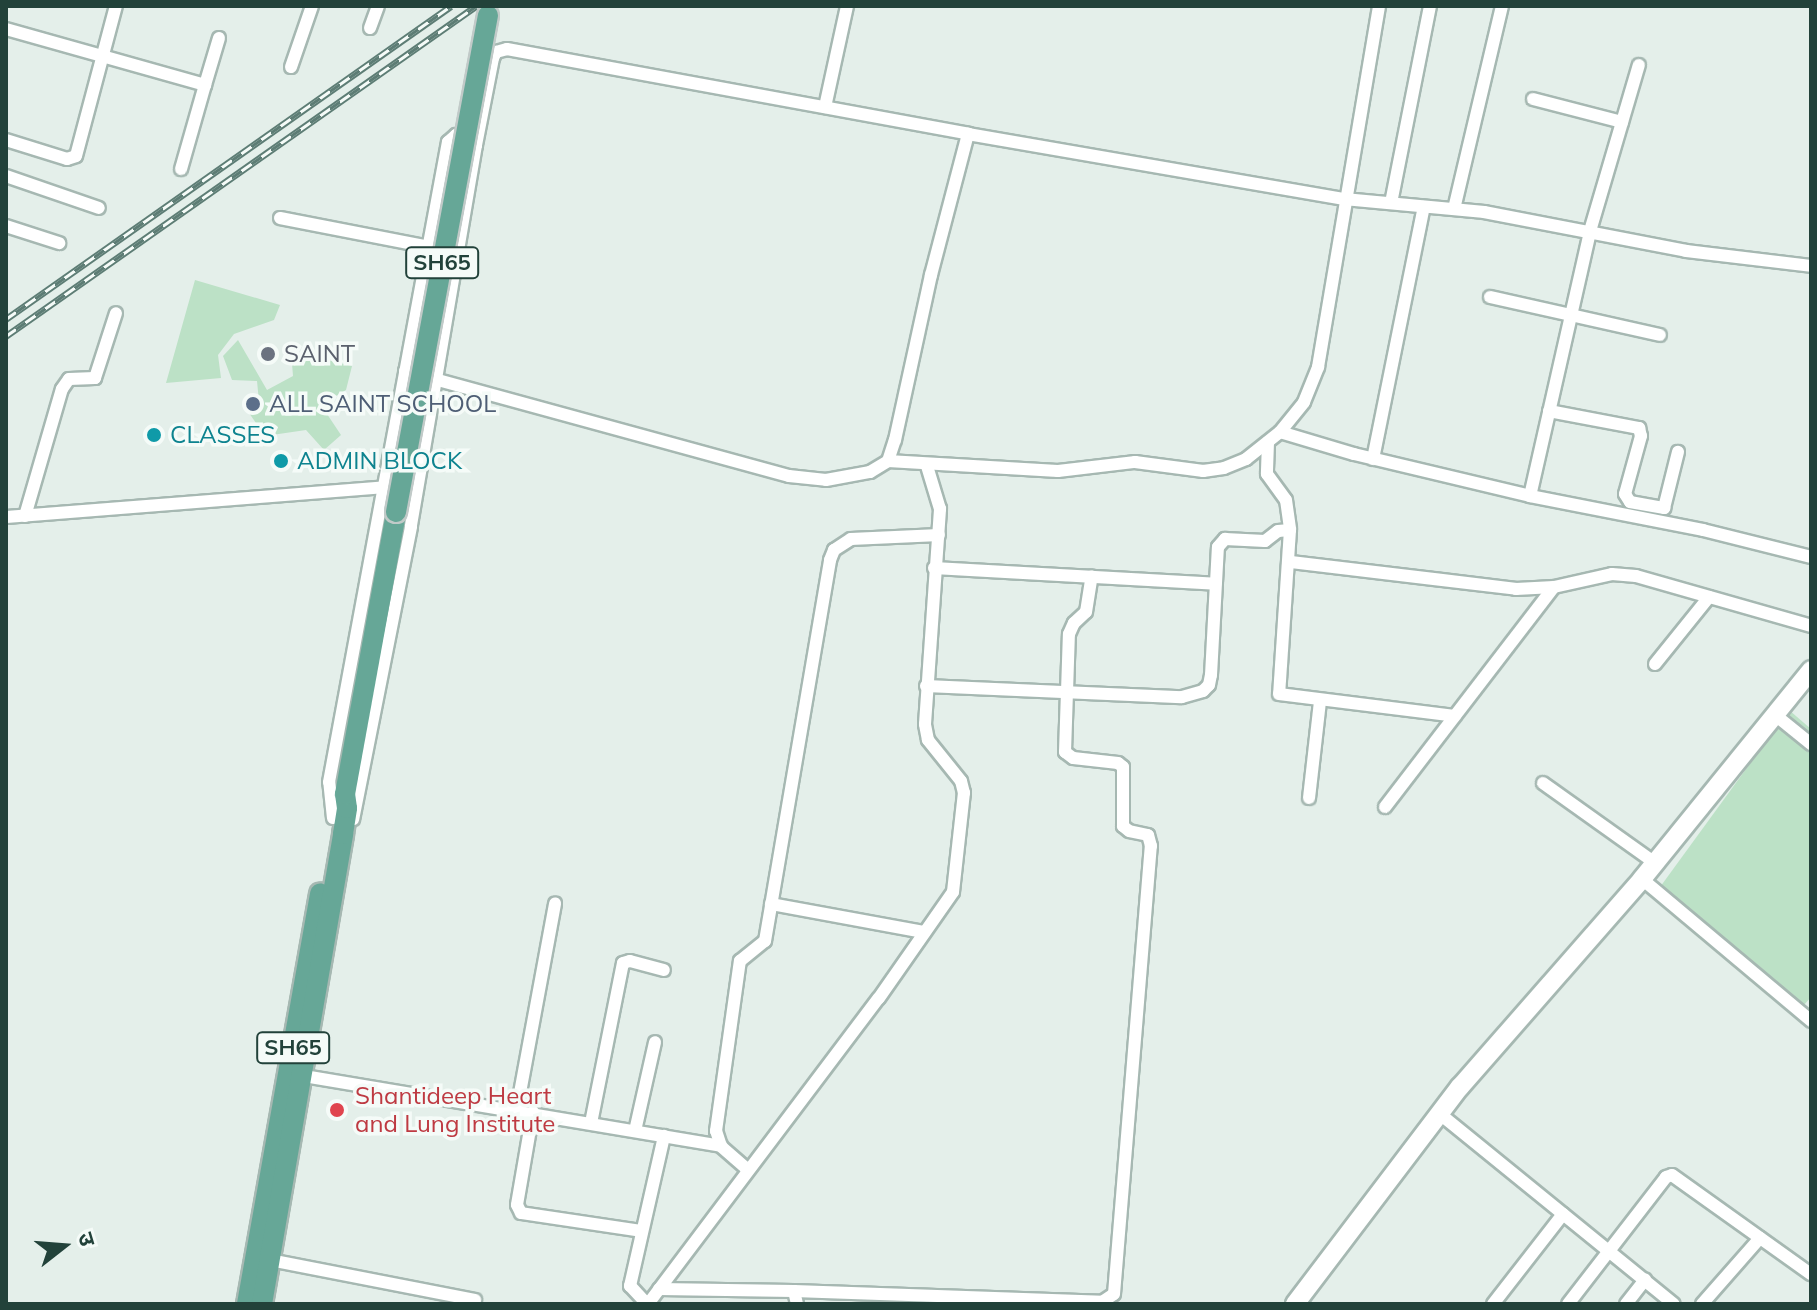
<!DOCTYPE html>
<meta charset="utf-8">
<style>
body{margin:0}
#map{position:relative;width:1817px;height:1310px;overflow:hidden;background:#e4efea;font-family:Mulish,"Noto Sans Devanagari",sans-serif}
div>[style]{position:absolute}
.green>*{inset:0;background:#bce1c6}
.roads{filter:drop-shadow(2px 0 #a6b8b2) drop-shadow(-2px 0 #a6b8b2) drop-shadow(0 2px #a6b8b2) drop-shadow(0 -2px #a6b8b2)}
.street>*{height:12px;margin:-6px;padding:0 6px;transform-origin:6px;border-radius:6px;background:#fff}
.secondary>*{height:18px;margin:-9px;padding:0 9px;transform-origin:9px;border-radius:9px;background:#fff}
.primary>*{height:20px;margin:-10px;padding:0 10px;transform-origin:10px;border-radius:10px;background:#66a797}
.rail>*{height:7px;margin-top:-3.5px;transform-origin:0;background:repeating-linear-gradient(90deg,#f5fbf8 0 12px,#5d7d75 0 24px);box-sizing:border-box;border-block:2px solid #5d7d75}
.bridges{filter:drop-shadow(2px 0 #c1cac8) drop-shadow(-2px 0 #c1cac8) drop-shadow(0 2px #c1cac8) drop-shadow(0 -2px #c1cac8)}
.primary-bridge>*{height:20px;margin:-10px;padding:0 10px;transform-origin:10px;border-radius:10px;background:#66a797}
.dots>*{width:22px;height:22px;translate:-50% -50%;box-sizing:border-box;border:4px solid #f5fbf8;border-radius:50%}
span{translate:-50% -50%;white-space:nowrap;text-align:center;line-height:1.15;-webkit-text-stroke:7px #f5fbf8;paint-order:stroke}
.shield-label span{padding:2px 6px;background:#f5fbf8;border:2px solid;border-radius:6px;-webkit-text-stroke-width:0}
.shield-label{font-size:22px;color:#22423a;font-weight:700}
.worship-label{font-size:24px;color:#5b616d}
.left{translate:0 -50%;text-align:left}
.service-label{font-size:24px;color:#4e5e75}
.culture-label{font-size:24px;color:#0d838f}
.health-label{font-size:24px;color:#be3a42}
.frame{position:absolute;inset:0;border:8px solid #22423a;pointer-events:none}
.north{position:absolute;left:24px;top:1206px;width:80px;height:80px;-webkit-text-stroke:6px #f5fbf8;paint-order:stroke;rotate:73deg;font-size:22px;font-weight:700;line-height:32px;text-align:center;color:#22423a}
.north::after{content:'';display:block;margin:auto;width:28px;height:36px;background:#22423a;clip-path:polygon(50% 0,100% 100%,50% 72%,0 100%)}
</style>
<div id="map">
<div class="green">
<i style="clip-path:polygon(195px 280px,280px 305px,274px 320px,234px 334px,218px 355px,221px 378px,166px 383px)"></i>
<i style="clip-path:polygon(238px 340px,267px 390px,293px 376px,291px 351px,352px 366px,346px 390px,321px 405px,341px 435px,324px 450px,306px 430px,265px 436px,249px 413px,260px 412px,257px 381px,232px 380px,223px 356px)"></i>
<i style="clip-path:polygon(1789px 710px,1811px 729px,1811px 997px,1797px 1013px,1655px 894px)"></i>
</div>
<div class="roads">
<div class="street">
<i style="left:370px;top:28px;width:23px;rotate:-70deg"></i>
<i style="left:6px;top:29px;width:207px;rotate:15.7deg"></i>
<i style="left:205px;top:85px;width:49px;rotate:-73.4deg"></i>
<i style="left:291px;top:67px;width:65px;rotate:-71deg"></i>
<i style="left:1533px;top:99px;width:92px;rotate:14.5deg"></i>
<i style="left:825px;top:107px;width:103px;rotate:-77.7deg"></i>
<i style="left:6px;top:140px;width:64px;rotate:17.3deg"></i>
<i style="left:67px;top:159px;width:9px;rotate:-18deg"></i>
<i style="left:76px;top:156px;width:155px;rotate:-75.1deg"></i>
<i style="left:476px;top:145px;width:89px;rotate:-78.9deg"></i>
<i style="left:493px;top:58px;width:7px;rotate:-63deg"></i>
<i style="left:496px;top:52px;width:11px;rotate:-15deg"></i>
<i style="left:507px;top:49px;width:469px;rotate:10.4deg"></i>
<i style="left:181px;top:169px;width:87px;rotate:-74.1deg"></i>
<i style="left:6px;top:176px;width:98px;rotate:19deg"></i>
<i style="left:1391px;top:203px;width:201px;rotate:-78.8deg"></i>
<i style="left:1454px;top:209px;width:209px;rotate:-76.7deg"></i>
<i style="left:280px;top:218px;width:152px;rotate:11deg"></i>
<i style="left:6px;top:226px;width:56px;rotate:17.8deg"></i>
<i style="left:1490px;top:297px;width:174px;rotate:12.6deg"></i>
<i style="left:405px;top:371px;width:398px;rotate:15.3deg"></i>
<i style="left:789px;top:476px;width:37px;rotate:6deg"></i>
<i style="left:826px;top:480px;width:45px;rotate:-10.3deg"></i>
<i style="left:870px;top:472px;width:21px;rotate:-31deg"></i>
<i style="left:888px;top:461px;width:22px;rotate:-72deg"></i>
<i style="left:895px;top:440px;width:169px;rotate:-77.7deg"></i>
<i style="left:931px;top:275px;width:146px;rotate:-75.3deg"></i>
<i style="left:968px;top:134px;width:382px;rotate:9.8deg"></i>
<i style="left:1344px;top:199px;width:141px;rotate:5.3deg"></i>
<i style="left:1484px;top:212px;width:206px;rotate:10.9deg"></i>
<i style="left:1686px;top:251px;width:126px;rotate:6.8deg"></i>
<i style="left:1549px;top:411px;width:92px;rotate:10.7deg"></i>
<i style="left:1639px;top:428px;width:8px;rotate:76deg"></i>
<i style="left:1641px;top:436px;width:60px;rotate:105.4deg"></i>
<i style="left:1625px;top:494px;width:9px;rotate:58deg"></i>
<i style="left:1630px;top:502px;width:35px;rotate:10deg"></i>
<i style="left:1664px;top:508px;width:58px;rotate:-76deg"></i>
<i style="left:1280px;top:432px;width:77px;rotate:16.6deg"></i>
<i style="left:1354px;top:454px;width:181px;rotate:13.4deg"></i>
<i style="left:1530px;top:496px;width:272px;rotate:-77.2deg"></i>
<i style="left:1590px;top:231px;width:173px;rotate:-73.6deg"></i>
<i style="left:1268px;top:442px;width:32px;rotate:92deg"></i>
<i style="left:1267px;top:474px;width:32px;rotate:54deg"></i>
<i style="left:1286px;top:500px;width:30px;rotate:82deg"></i>
<i style="left:1290px;top:530px;width:164px;rotate:93.8deg"></i>
<i style="left:1279px;top:694px;width:177px;rotate:7.1deg"></i>
<i style="left:1373px;top:459px;width:257px;rotate:-78.6deg"></i>
<i style="left:888px;top:461px;width:170px;rotate:3.4deg"></i>
<i style="left:1058px;top:471px;width:78px;rotate:-6.7deg"></i>
<i style="left:1135px;top:462px;width:69px;rotate:7.5deg"></i>
<i style="left:1203px;top:471px;width:21px;rotate:-8deg"></i>
<i style="left:1224px;top:468px;width:24px;rotate:-22deg"></i>
<i style="left:1246px;top:459px;width:43px;rotate:-38.5deg"></i>
<i style="left:1280px;top:432px;width:38px;rotate:-51deg"></i>
<i style="left:1304px;top:402px;width:38px;rotate:-68deg"></i>
<i style="left:1318px;top:367px;width:366px;rotate:-80.4deg"></i>
<i style="left:1530px;top:496px;width:176px;rotate:11.1deg"></i>
<i style="left:1703px;top:530px;width:111px;rotate:14deg"></i>
<i style="left:25px;top:516px;width:132px;rotate:-73.8deg"></i>
<i style="left:62px;top:389px;width:12px;rotate:-55deg"></i>
<i style="left:69px;top:379px;width:26px;rotate:-2deg"></i>
<i style="left:95px;top:378px;width:68px;rotate:-72.1deg"></i>
<i style="left:6px;top:517px;width:381px;rotate:-4.5deg"></i>
<i style="left:1291px;top:562px;width:227px;rotate:6.8deg"></i>
<i style="left:1516px;top:589px;width:38px;rotate:-3deg"></i>
<i style="left:1554px;top:587px;width:59px;rotate:-12.6deg"></i>
<i style="left:1612px;top:574px;width:24px;rotate:5deg"></i>
<i style="left:1636px;top:576px;width:182px;rotate:15.9deg"></i>
<i style="left:934px;top:568px;width:282px;rotate:3.2deg"></i>
<i style="left:1655px;top:664px;width:86px;rotate:-51.1deg"></i>
<i style="left:926px;top:686px;width:256px;rotate:2.5deg"></i>
<i style="left:1182px;top:697px;width:22px;rotate:-16deg"></i>
<i style="left:1203px;top:691px;width:8px;rotate:-45deg"></i>
<i style="left:1209px;top:685px;width:10px;rotate:-79deg"></i>
<i style="left:1211px;top:675px;width:128px;rotate:-86.9deg"></i>
<i style="left:1218px;top:547px;width:11px;rotate:-49deg"></i>
<i style="left:1225px;top:539px;width:40px;rotate:2.9deg"></i>
<i style="left:1265px;top:541px;width:16px;rotate:-38deg"></i>
<i style="left:1278px;top:531px;width:12px;rotate:-5deg"></i>
<i style="left:1774px;top:714px;width:48px;rotate:39deg"></i>
<i style="left:1543px;top:783px;width:138px;rotate:35.5deg"></i>
<i style="left:1309px;top:798px;width:98px;rotate:-83.5deg"></i>
<i style="left:1385px;top:807px;width:277px;rotate:-52.5deg"></i>
<i style="left:333px;top:818px;width:36px;rotate:-96deg"></i>
<i style="left:329px;top:782px;width:651px;rotate:-79.47deg"></i>
<i style="left:448px;top:142px;width:11px;rotate:-41deg"></i>
<i style="left:456px;top:135px;width:17px;rotate:10deg"></i>
<i style="left:473px;top:138px;width:8px;rotate:67deg"></i>
<i style="left:476px;top:145px;width:387px;rotate:99.7deg"></i>
<i style="left:411px;top:527px;width:298px;rotate:101.2deg"></i>
<i style="left:1642px;top:879px;width:221px;rotate:40deg"></i>
<i style="left:771px;top:904px;width:156px;rotate:10.4deg"></i>
<i style="left:298px;top:1075px;width:429px;rotate:9.5deg"></i>
<i style="left:517px;top:1109px;width:209px;rotate:-79.5deg"></i>
<i style="left:533px;top:1112px;width:94px;rotate:99.8deg"></i>
<i style="left:517px;top:1205px;width:9px;rotate:63deg"></i>
<i style="left:521px;top:1213px;width:122px;rotate:8.5deg"></i>
<i style="left:1440px;top:1114px;width:301px;rotate:39.1deg"></i>
<i style="left:591px;top:1123px;width:163px;rotate:-78.7deg"></i>
<i style="left:623px;top:963px;width:7px;rotate:-16deg"></i>
<i style="left:630px;top:961px;width:35px;rotate:15deg"></i>
<i style="left:635px;top:1131px;width:91px;rotate:-77.3deg"></i>
<i style="left:747px;top:1169px;width:35px;rotate:-139deg"></i>
<i style="left:721px;top:1146px;width:16px;rotate:-108deg"></i>
<i style="left:716px;top:1131px;width:172px;rotate:-82deg"></i>
<i style="left:740px;top:961px;width:32px;rotate:-39deg"></i>
<i style="left:765px;top:941px;width:387px;rotate:-80.3deg"></i>
<i style="left:830px;top:560px;width:11px;rotate:-68deg"></i>
<i style="left:834px;top:550px;width:20px;rotate:-33deg"></i>
<i style="left:851px;top:539px;width:88px;rotate:-2.6deg"></i>
<i style="left:270px;top:1260px;width:209px;rotate:11deg"></i>
<i style="left:659px;top:1289px;width:135px;rotate:0.8deg"></i>
<i style="left:794px;top:1291px;width:13px;rotate:77deg"></i>
<i style="left:794px;top:1291px;width:308px;rotate:2deg"></i>
<i style="left:1102px;top:1302px;width:14px;rotate:-34deg"></i>
<i style="left:1114px;top:1294px;width:450px;rotate:-85.3deg"></i>
<i style="left:1151px;top:846px;width:11px;rotate:-105deg"></i>
<i style="left:1148px;top:835px;width:19px;rotate:-168deg"></i>
<i style="left:1129px;top:831px;width:8px;rotate:-140deg"></i>
<i style="left:1123px;top:826px;width:59px;rotate:-90deg"></i>
<i style="left:1123px;top:767px;width:6px;rotate:-141deg"></i>
<i style="left:1118px;top:763px;width:45px;rotate:-173.7deg"></i>
<i style="left:1073px;top:758px;width:10px;rotate:-143deg"></i>
<i style="left:1065px;top:752px;width:118px;rotate:-88.1deg"></i>
<i style="left:1069px;top:634px;width:12px;rotate:-66deg"></i>
<i style="left:1074px;top:623px;width:16px;rotate:-43deg"></i>
<i style="left:1086px;top:612px;width:36px;rotate:-81deg"></i>
<i style="left:647px;top:1304px;width:25px;rotate:-133deg"></i>
<i style="left:630px;top:1286px;width:154px;rotate:-77.2deg"></i>
<i style="left:648px;top:1304px;width:383px;rotate:-53deg"></i>
<i style="left:879px;top:998px;width:129px;rotate:-55.1deg"></i>
<i style="left:953px;top:892px;width:100px;rotate:-83.7deg"></i>
<i style="left:964px;top:793px;width:12px;rotate:-104deg"></i>
<i style="left:961px;top:781px;width:53px;rotate:-128.8deg"></i>
<i style="left:928px;top:740px;width:16px;rotate:-101deg"></i>
<i style="left:925px;top:724px;width:216px;rotate:-86deg"></i>
<i style="left:940px;top:509px;width:45px;rotate:-106.8deg"></i>
<i style="left:1493px;top:1304px;width:114px;rotate:-52.1deg"></i>
<i style="left:1568px;top:1304px;width:160px;rotate:-52.3deg"></i>
<i style="left:1666px;top:1177px;width:6px;rotate:-18deg"></i>
<i style="left:1672px;top:1175px;width:171px;rotate:35.5deg"></i>
<i style="left:1626px;top:1304px;width:31px;rotate:-52deg"></i>
<i style="left:1702px;top:1304px;width:88px;rotate:-48.7deg"></i>
</div>
<div class="secondary">
<i style="left:1295px;top:1304px;width:273px;rotate:-52.8deg"></i>
<i style="left:1460px;top:1087px;width:276px;rotate:-48.8deg"></i>
<i style="left:1642px;top:879px;width:269px;rotate:-51deg"></i>
</div>
<div class="primary">
<i style="left:247px;top:1304px;width:417px;rotate:-79.9deg"></i>
<i style="left:262px;top:1304px;width:477px;rotate:-80.2deg"></i>
<i style="left:343px;top:834px;width:26px;rotate:-81deg"></i>
<i style="left:347px;top:808px;width:14px;rotate:-98deg"></i>
<i style="left:345px;top:794px;width:287px;rotate:-79.7deg"></i>
</div>
</div>
<div class="rail">
<i style="left:6px;top:319px;width:544px;rotate:-35.12deg"></i>
<i style="left:6px;top:336px;width:574px;rotate:-35.07deg"></i>
</div>
<div class="bridges">
<div class="primary-bridge">
<i style="left:396px;top:512px;width:505px;rotate:-79.51deg"></i>
</div>
</div>
<div class="dots">
<i style="left:268px;top:354px;background:#6b7280"></i>
<i style="left:253px;top:404px;background:#5c6f8a"></i>
<i style="left:154px;top:435px;background:#0f9aa8"></i>
<i style="left:281px;top:461px;background:#0f9aa8"></i>
<i style="left:337px;top:1110px;background:#e0444e"></i>
</div>
<div class="shield-label">
<span style="left:442px;top:263px">SH65</span>
<span style="left:293px;top:1048px">SH65</span>
</div>
<div class="worship-label">
<span class="left" style="left:284px;top:354px">SAINT</span>
</div>
<div class="service-label">
<span class="left" style="left:269px;top:404px">ALL SAINT SCHOOL</span>
</div>
<div class="culture-label">
<span class="left" style="left:170px;top:435px">CLASSES</span>
<span class="left" style="left:297px;top:461px">ADMIN BLOCK</span>
</div>
<div class="health-label">
<span class="left" style="left:355px;top:1110px">Shantideep Heart<br>and Lung Institute</span>
</div>
<div class="frame"></div>
<div class="north">उ</div>
</div>
